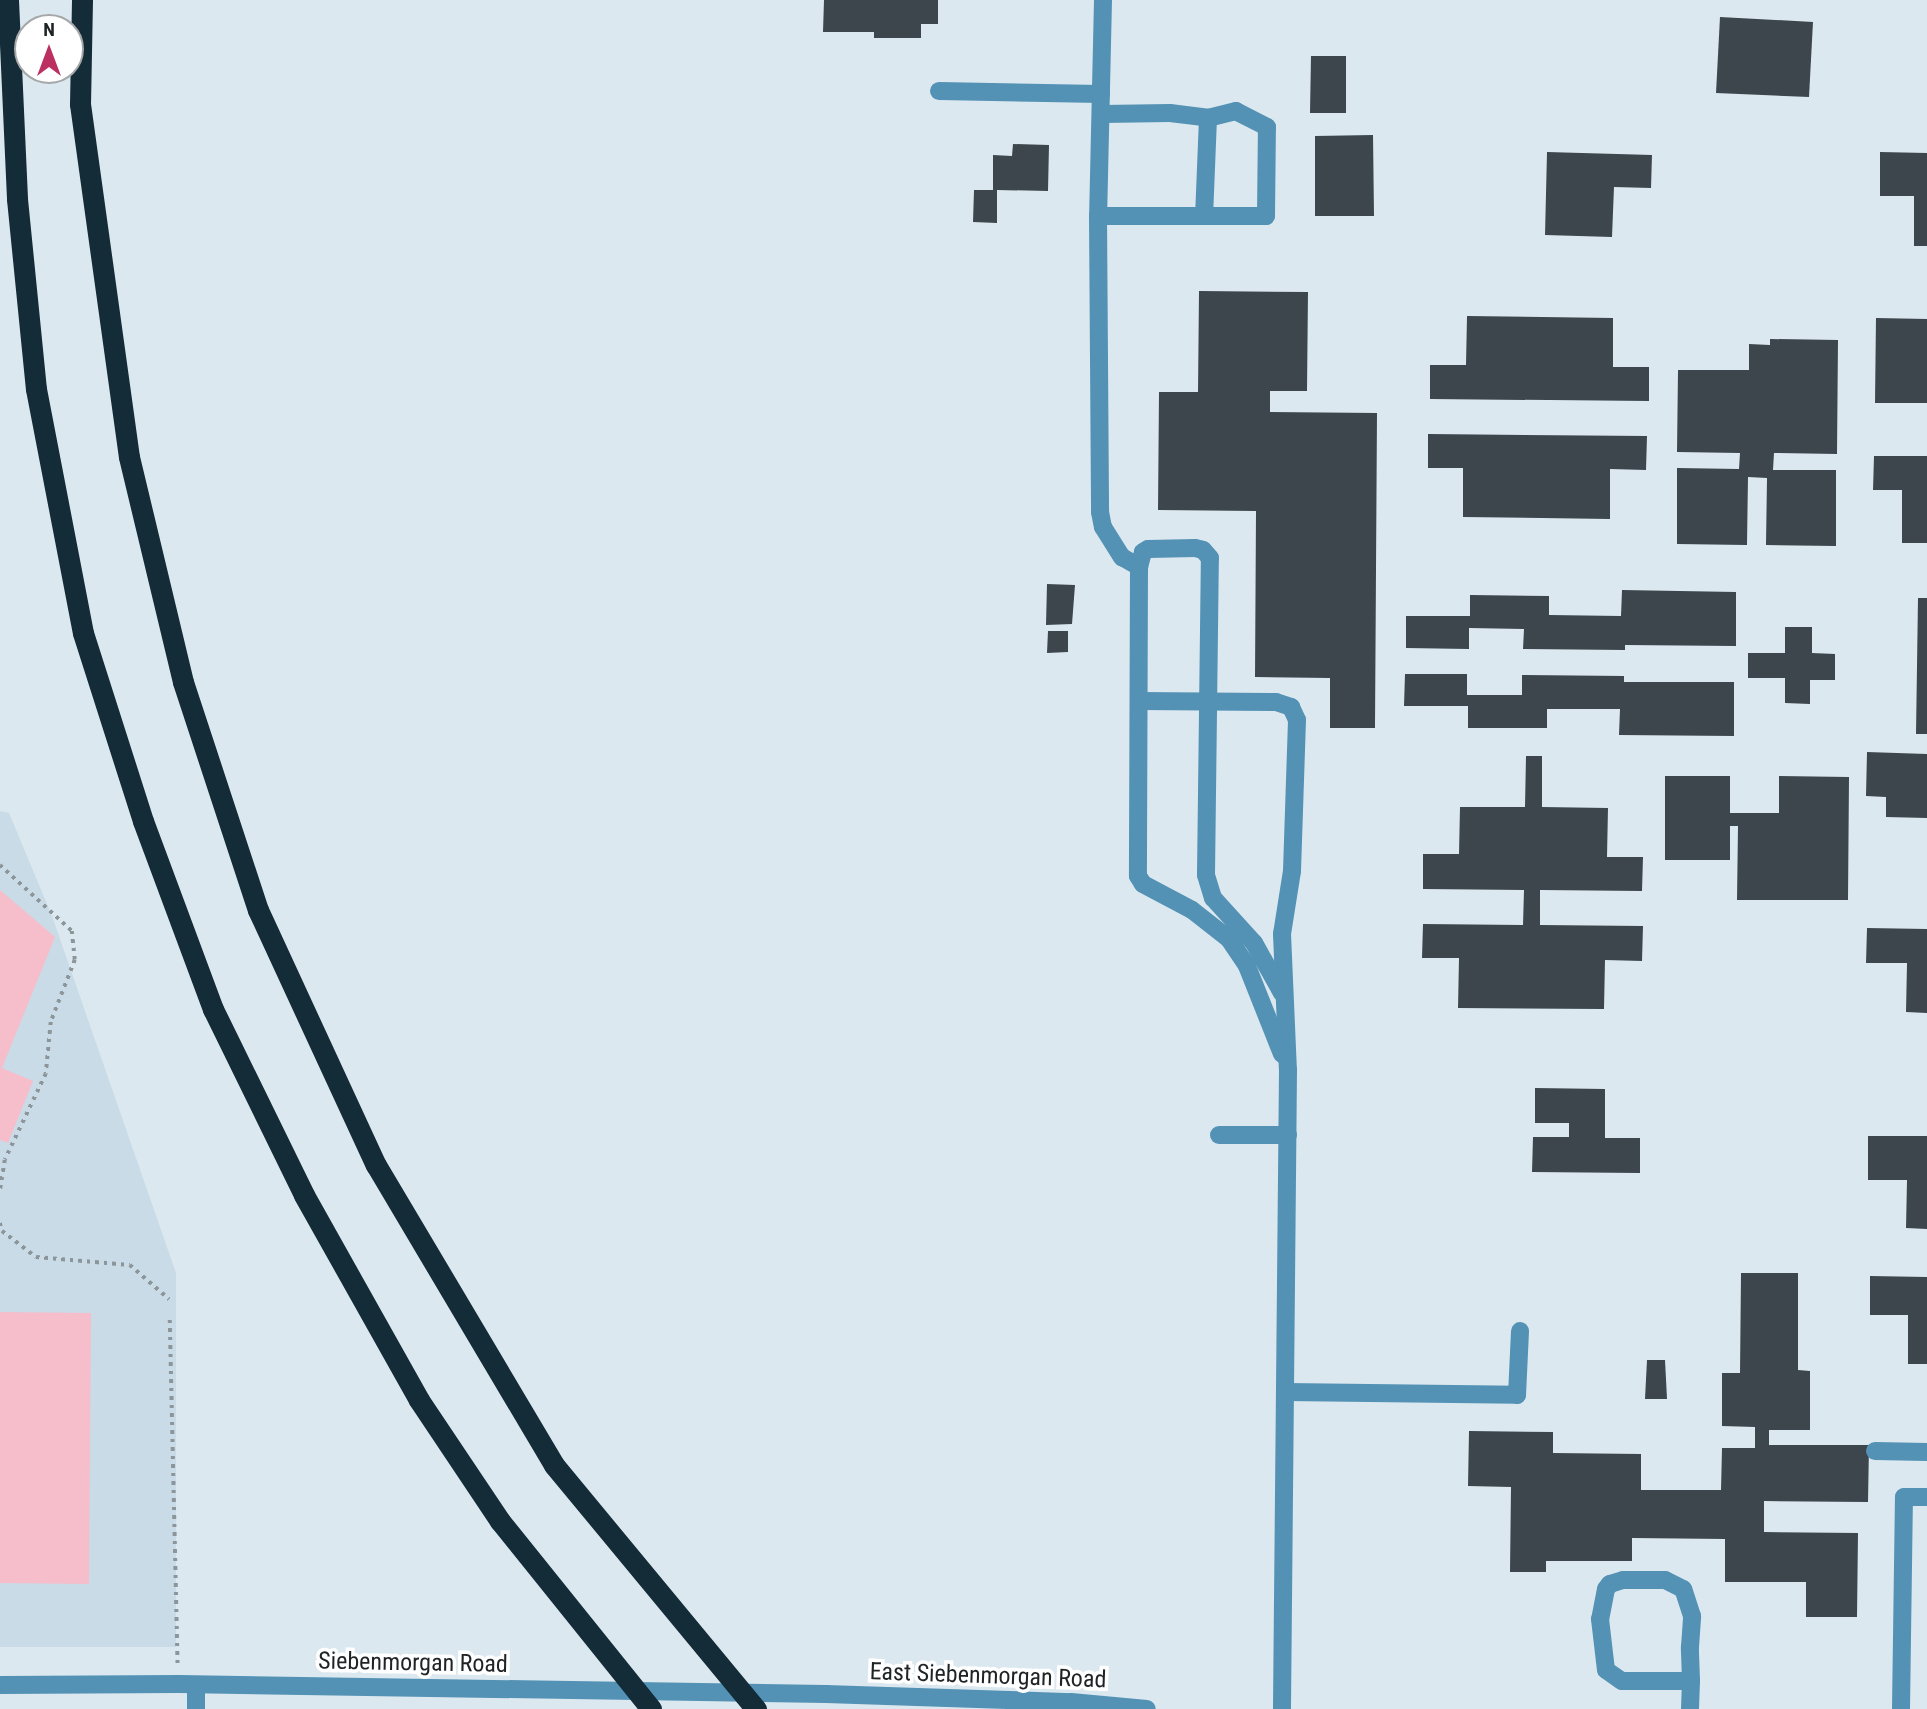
<!DOCTYPE html>
<style>
body{margin:0}
#map{position:relative;width:1927px;height:1709px;overflow:hidden;background:#dce8ef;font-family:"Roboto Condensed",sans-serif}
div>[style]{position:absolute}
.built>*{inset:0;background:#c9dbe7}
.green>*{inset:0;background:#f6bdca}
.building>*{inset:0;background:#3c464c}
.path>*{height:3.5px;margin-top:-1.75px;transform-origin:0;background:repeating-linear-gradient(90deg,#8c959a 0 3.5px,transparent 0 8.5px)}
.minor>*{height:18px;margin:-9px;padding:0 9px;transform-origin:9px;border-radius:9px;background:#5392b5}
.highway>*{height:21px;margin:-10.5px;padding:0 10.5px;transform-origin:10.5px;border-radius:10.5px;background:#142b38}
span{translate:-50% -50%;white-space:nowrap;text-align:center;line-height:1.15;-webkit-text-stroke:7px #fff;paint-order:stroke}
.street-label{font-size:24px;color:#1e2325}
.north{position:absolute;left:14px;top:14px;width:70px;height:70px;box-sizing:border-box;background:#fff;border:2px solid #a5a7a8;border-radius:50%;rotate:0deg;font-size:19px;font-weight:700;line-height:28px;text-align:center;color:#1e2325}
.north::after{content:'';display:block;margin:auto;width:24px;height:32px;background:#bc2f61;clip-path:polygon(50% 0,100% 100%,50% 72%,0 100%)}
</style>
<div id="map">
<div class="built">
<i style="clip-path:polygon(0 811px,9px 813px,52px 916px,176px 1273px,176px 1647px,0 1647px)"></i>
</div>
<div class="green">
<i style="clip-path:polygon(0 890px,55px 937px,2px 1068px,33px 1081px,8px 1143px,0 1140px)"></i>
<i style="clip-path:polygon(0 1312px,91px 1313px,89px 1584px,0 1583px)"></i>
</div>
<div class="building">
<i style="clip-path:polygon(824px 0,938px 0,938px 24px,921px 24px,921px 38px,874px 38px,874px 32px,823px 32px)"></i>
<i style="clip-path:polygon(1720px 17px,1813px 22px,1809px 97px,1716px 93px)"></i>
<i style="clip-path:polygon(1311px 56px,1346px 56px,1346px 113px,1310px 113px)"></i>
<i style="clip-path:polygon(1373px 135px,1374px 216px,1315px 216px,1315px 136px)"></i>
<i style="clip-path:polygon(1013px 144px,1049px 145px,1048px 191px,997px 190px,997px 223px,973px 222px,974px 190px,993px 190px,993px 155px,1012px 156px)"></i>
<i style="clip-path:polygon(1547px 152px,1652px 155px,1651px 188px,1614px 187px,1612px 237px,1545px 235px)"></i>
<i style="clip-path:polygon(1880px 152px,1927px 153px,1927px 246px,1914px 246px,1914px 196px,1880px 196px)"></i>
<i style="clip-path:polygon(1199px 291px,1308px 292px,1307px 391px,1270px 391px,1270px 412px,1377px 413px,1375px 728px,1330px 728px,1330px 678px,1255px 677px,1256px 511px,1158px 510px,1159px 392px,1198px 392px)"></i>
<i style="clip-path:polygon(1467px 316px,1613px 318px,1613px 367px,1649px 367px,1649px 401px,1430px 399px,1430px 365px,1466px 365px)"></i>
<i style="clip-path:polygon(1876px 318px,1927px 319px,1927px 403px,1875px 403px)"></i>
<i style="clip-path:polygon(1770px 339px,1838px 340px,1837px 454px,1774px 453px,1773px 470px,1836px 470px,1836px 546px,1766px 545px,1767px 478px,1748px 477px,1747px 545px,1677px 544px,1677px 468px,1739px 469px,1740px 453px,1677px 452px,1678px 370px,1749px 370px,1749px 344px,1770px 345px)"></i>
<i style="clip-path:polygon(1428px 434px,1647px 436px,1646px 470px,1610px 469px,1610px 519px,1463px 517px,1463px 468px,1428px 468px)"></i>
<i style="clip-path:polygon(1874px 456px,1927px 456px,1927px 543px,1902px 543px,1902px 490px,1873px 490px)"></i>
<i style="clip-path:polygon(1047px 584px,1075px 585px,1072px 624px,1046px 625px)"></i>
<i style="clip-path:polygon(1622px 590px,1736px 592px,1736px 646px,1625px 645px,1625px 650px,1523px 649px,1524px 629px,1469px 628px,1469px 649px,1406px 648px,1406px 616px,1470px 616px,1470px 595px,1549px 596px,1549px 615px,1621px 616px)"></i>
<i style="clip-path:polygon(1918px 598px,1927px 598px,1927px 734px,1916px 734px)"></i>
<i style="clip-path:polygon(1785px 627px,1812px 627px,1812px 653px,1835px 654px,1835px 680px,1810px 680px,1810px 704px,1785px 703px,1785px 678px,1748px 678px,1748px 653px,1785px 653px)"></i>
<i style="clip-path:polygon(1048px 631px,1068px 631px,1068px 652px,1047px 653px)"></i>
<i style="clip-path:polygon(1405px 674px,1467px 674px,1467px 695px,1522px 695px,1522px 675px,1624px 676px,1624px 682px,1734px 682px,1734px 736px,1619px 735px,1620px 709px,1547px 709px,1547px 728px,1468px 728px,1468px 706px,1404px 706px)"></i>
<i style="clip-path:polygon(1867px 752px,1927px 754px,1927px 818px,1886px 817px,1886px 797px,1866px 796px)"></i>
<i style="clip-path:polygon(1526px 756px,1542px 756px,1542px 807px,1608px 808px,1607px 857px,1643px 857px,1642px 891px,1540px 890px,1540px 925px,1643px 926px,1642px 961px,1605px 960px,1604px 1009px,1458px 1008px,1459px 958px,1422px 958px,1423px 924px,1523px 925px,1524px 890px,1423px 889px,1423px 854px,1459px 854px,1460px 807px,1525px 807px)"></i>
<i style="clip-path:polygon(1665px 776px,1730px 776px,1730px 813px,1779px 813px,1779px 776px,1849px 777px,1848px 900px,1737px 900px,1738px 826px,1730px 826px,1730px 860px,1665px 860px)"></i>
<i style="clip-path:polygon(1867px 928px,1927px 929px,1927px 1013px,1906px 1012px,1907px 963px,1866px 963px)"></i>
<i style="clip-path:polygon(1535px 1088px,1605px 1089px,1605px 1138px,1640px 1138px,1640px 1173px,1532px 1172px,1533px 1137px,1569px 1137px,1569px 1123px,1535px 1123px)"></i>
<i style="clip-path:polygon(1868px 1136px,1927px 1136px,1927px 1229px,1906px 1228px,1907px 1180px,1868px 1180px)"></i>
<i style="clip-path:polygon(1741px 1273px,1798px 1273px,1798px 1370px,1810px 1371px,1810px 1430px,1769px 1430px,1769px 1445px,1869px 1445px,1868px 1502px,1764px 1501px,1764px 1532px,1858px 1533px,1857px 1617px,1806px 1617px,1806px 1582px,1725px 1582px,1725px 1539px,1632px 1538px,1632px 1561px,1546px 1561px,1546px 1572px,1510px 1572px,1511px 1487px,1468px 1486px,1469px 1431px,1553px 1432px,1553px 1453px,1641px 1454px,1641px 1490px,1721px 1490px,1722px 1448px,1755px 1448px,1755px 1427px,1722px 1426px,1722px 1373px,1740px 1373px)"></i>
<i style="clip-path:polygon(1870px 1276px,1927px 1277px,1927px 1364px,1908px 1364px,1908px 1315px,1870px 1315px)"></i>
<i style="clip-path:polygon(1647px 1360px,1665px 1360px,1667px 1399px,1645px 1399px)"></i>
</div>
<div class="path">
<i style="left:0;top:865px;width:98px;rotate:42.5deg"></i>
<i style="left:72px;top:931px;width:29px;rotate:84deg"></i>
<i style="left:75px;top:960px;width:66px;rotate:111.2deg"></i>
<i style="left:51px;top:1022px;width:52px;rotate:95.5deg"></i>
<i style="left:46px;top:1074px;width:95px;rotate:115.5deg"></i>
<i style="left:5px;top:1160px;width:30px;rotate:99deg"></i>
<i style="left:0;top:1223px;width:8px;rotate:76deg"></i>
<i style="left:2px;top:1231px;width:43px;rotate:37.4deg"></i>
<i style="left:36px;top:1257px;width:94px;rotate:4.9deg"></i>
<i style="left:130px;top:1265px;width:52px;rotate:41.1deg"></i>
<i style="left:170px;top:1320px;width:345px;rotate:88.7deg"></i>
</div>
<div class="minor">
<i style="left:1103px;top:0;width:216px;rotate:91.3deg"></i>
<i style="left:1098px;top:216px;width:296px;rotate:89.6deg"></i>
<i style="left:1100px;top:512px;width:15px;rotate:79deg"></i>
<i style="left:1103px;top:527px;width:36px;rotate:58deg"></i>
<i style="left:1122px;top:557px;width:20px;rotate:30deg"></i>
<i style="left:939px;top:91px;width:162px;rotate:1.1deg"></i>
<i style="left:1102px;top:114px;width:68px;rotate:-0.8deg"></i>
<i style="left:1170px;top:113px;width:38px;rotate:7deg"></i>
<i style="left:1098px;top:216px;width:168px"></i>
<i style="left:1266px;top:216px;width:89px;rotate:-89.4deg"></i>
<i style="left:1267px;top:127px;width:35px;rotate:-153deg"></i>
<i style="left:1236px;top:111px;width:29px;rotate:166deg"></i>
<i style="left:1208px;top:118px;width:98px;rotate:92.3deg"></i>
<i style="left:1139px;top:701px;width:137px;rotate:0.4deg"></i>
<i style="left:1276px;top:702px;width:16px;rotate:18deg"></i>
<i style="left:1291px;top:707px;width:14px;rotate:65deg"></i>
<i style="left:1297px;top:720px;width:151px;rotate:91.9deg"></i>
<i style="left:1292px;top:871px;width:64px;rotate:99deg"></i>
<i style="left:1282px;top:934px;width:136px;rotate:87.5deg"></i>
<i style="left:1288px;top:1070px;width:639px;rotate:90.54deg"></i>
<i style="left:1282px;top:993px;width:57px;rotate:-119.2deg"></i>
<i style="left:1254px;top:943px;width:61px;rotate:-132.3deg"></i>
<i style="left:1213px;top:898px;width:24px;rotate:-107deg"></i>
<i style="left:1206px;top:875px;width:317px;rotate:-89.3deg"></i>
<i style="left:1210px;top:558px;width:11px;rotate:-131deg"></i>
<i style="left:1203px;top:550px;width:8px;rotate:-166deg"></i>
<i style="left:1195px;top:548px;width:47px;rotate:178.8deg"></i>
<i style="left:1148px;top:549px;width:6px;rotate:149deg"></i>
<i style="left:1143px;top:552px;width:16px;rotate:105deg"></i>
<i style="left:1139px;top:567px;width:309px;rotate:90.2deg"></i>
<i style="left:1138px;top:876px;width:9px;rotate:58deg"></i>
<i style="left:1143px;top:884px;width:55px;rotate:28deg"></i>
<i style="left:1192px;top:910px;width:47px;rotate:38.1deg"></i>
<i style="left:1229px;top:939px;width:32px;rotate:56deg"></i>
<i style="left:1247px;top:966px;width:95px;rotate:68.3deg"></i>
<i style="left:1219px;top:1135px;width:69px"></i>
<i style="left:1285px;top:1392px;width:232px;rotate:0.7deg"></i>
<i style="left:1517px;top:1395px;width:64px;rotate:-87.3deg"></i>
<i style="left:1875px;top:1451px;width:52px;rotate:1.1deg"></i>
<i style="left:0;top:1685px;width:179px;rotate:-0.3deg"></i>
<i style="left:179px;top:1684px;width:647px;rotate:0.89deg"></i>
<i style="left:826px;top:1694px;width:245px;rotate:1.9deg"></i>
<i style="left:1071px;top:1702px;width:76px;rotate:5.3deg"></i>
<i style="left:196px;top:1709px;width:24px;rotate:-90deg"></i>
<i style="left:1690px;top:1709px;width:28px;rotate:-88deg"></i>
<i style="left:1691px;top:1681px;width:34px;rotate:-92deg"></i>
<i style="left:1690px;top:1647px;width:31px;rotate:-86deg"></i>
<i style="left:1692px;top:1616px;width:28px;rotate:-108deg"></i>
<i style="left:1683px;top:1589px;width:20px;rotate:-153deg"></i>
<i style="left:1665px;top:1580px;width:42px;rotate:180deg"></i>
<i style="left:1623px;top:1580px;width:14px;rotate:163deg"></i>
<i style="left:1610px;top:1584px;width:6px;rotate:129deg"></i>
<i style="left:1606px;top:1589px;width:31px;rotate:101deg"></i>
<i style="left:1600px;top:1619px;width:51px;rotate:83.3deg"></i>
<i style="left:1606px;top:1670px;width:19px;rotate:35deg"></i>
<i style="left:1622px;top:1681px;width:69px"></i>
<i style="left:1901px;top:1709px;width:212px;rotate:-89.2deg"></i>
<i style="left:1904px;top:1497px;width:23px"></i>
</div>
<div class="highway">
<i style="left:8px;top:0;width:199px;rotate:87.4deg"></i>
<i style="left:17px;top:199px;width:191px;rotate:84.3deg"></i>
<i style="left:36px;top:389px;width:248px;rotate:79.1deg"></i>
<i style="left:83px;top:633px;width:197px;rotate:72.3deg"></i>
<i style="left:143px;top:821px;width:201px;rotate:69.6deg"></i>
<i style="left:213px;top:1009px;width:207px;rotate:63.9deg"></i>
<i style="left:304px;top:1195px;width:235px;rotate:60.7deg"></i>
<i style="left:419px;top:1400px;width:146px;rotate:56.2deg"></i>
<i style="left:500px;top:1521px;width:241px;rotate:51.2deg"></i>
<i style="left:82px;top:0;width:104px;rotate:91.1deg"></i>
<i style="left:80px;top:104px;width:356px;rotate:82.1deg"></i>
<i style="left:129px;top:457px;width:231px;rotate:76.5deg"></i>
<i style="left:183px;top:682px;width:240px;rotate:71.8deg"></i>
<i style="left:258px;top:910px;width:281px;rotate:65.2deg"></i>
<i style="left:376px;top:1165px;width:349px;rotate:59.3deg"></i>
<i style="left:554px;top:1465px;width:317px;rotate:50.4deg"></i>
</div>
<div class="street-label">
<span style="left:413px;top:1663px;rotate:1deg">Siebenmorgan Road</span>
<span style="left:988px;top:1676px;rotate:2deg">East Siebenmorgan Road</span>
</div>
<div class="north">N</div>
</div>
